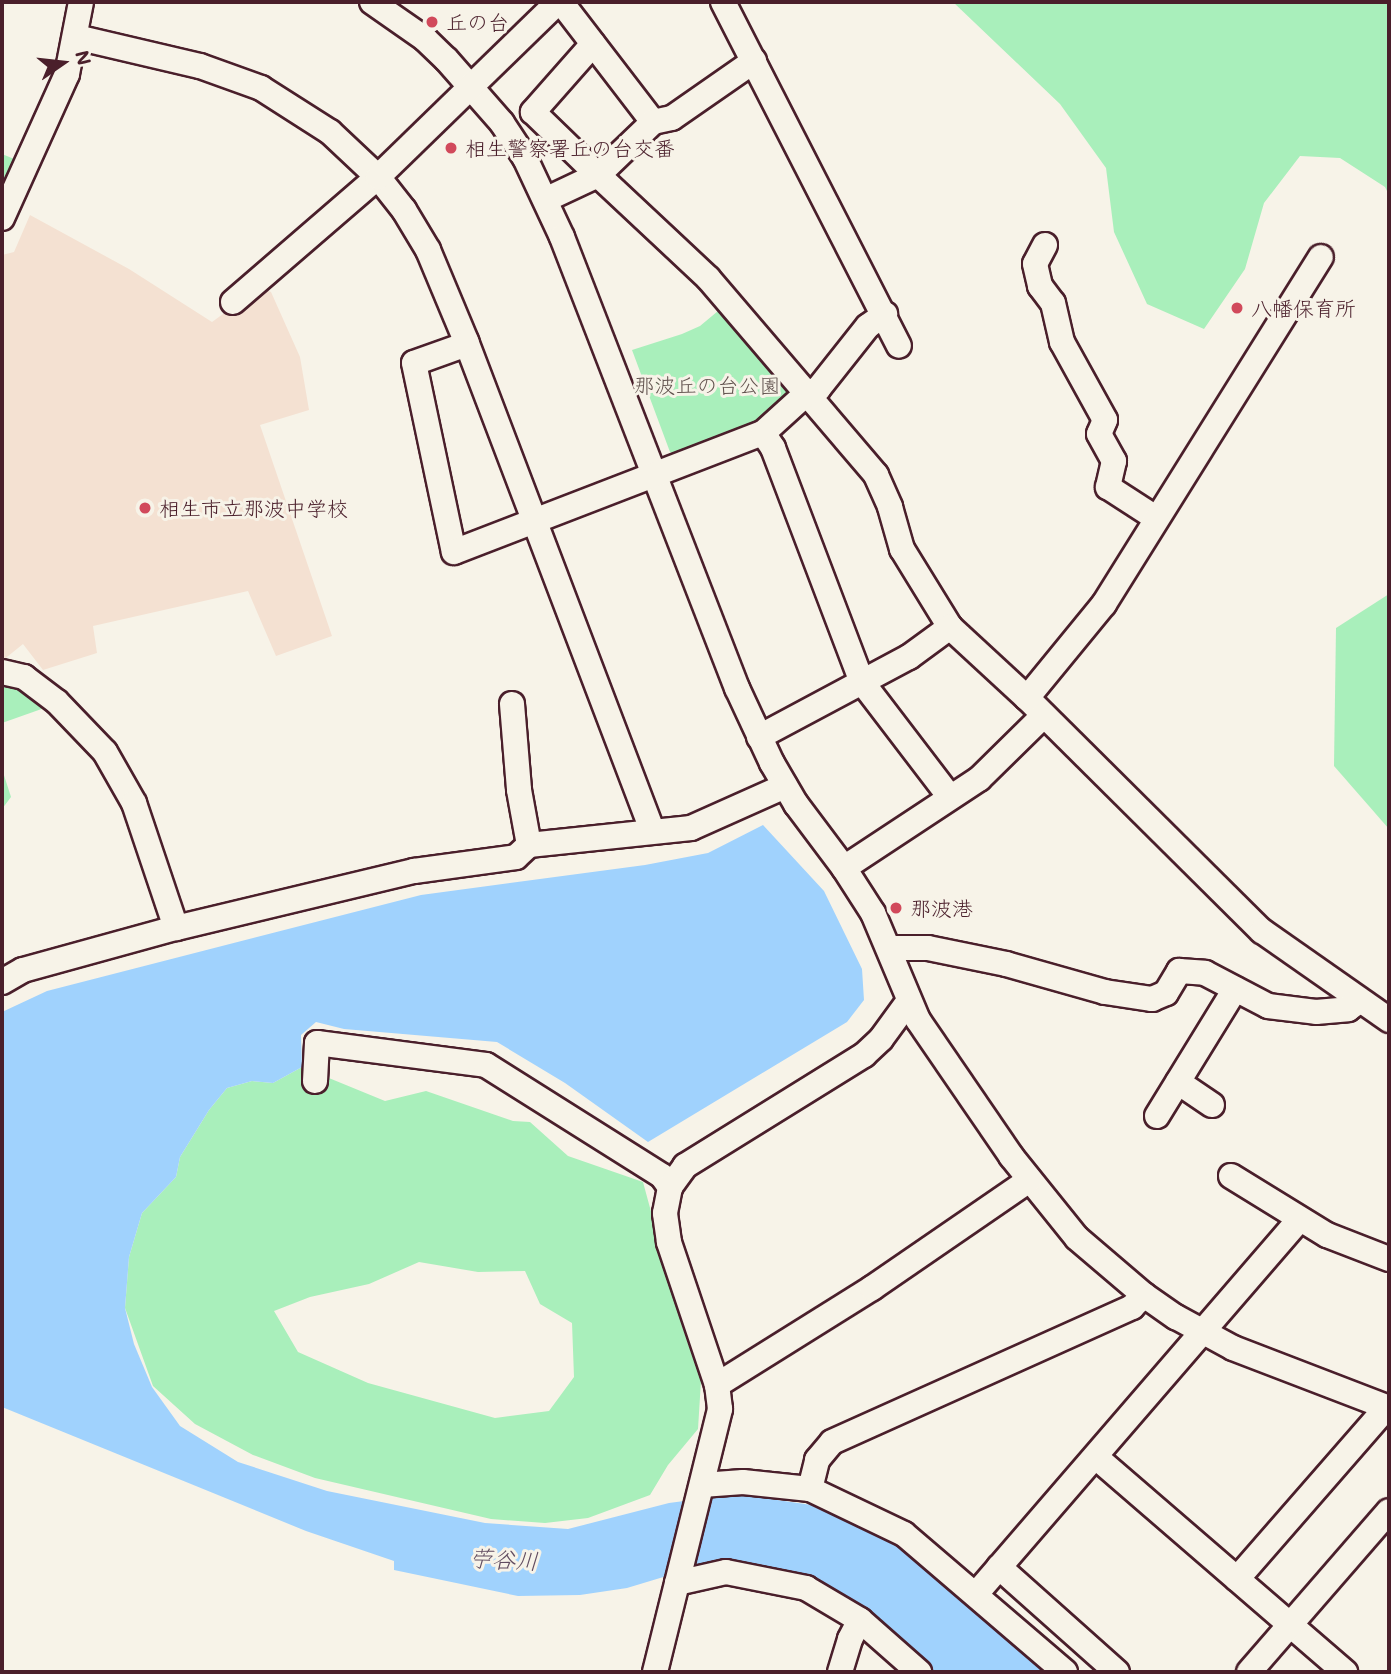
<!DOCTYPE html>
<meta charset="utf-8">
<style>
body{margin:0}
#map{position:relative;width:1391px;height:1674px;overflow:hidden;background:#f7f3e8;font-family:Mali,"Klee One",sans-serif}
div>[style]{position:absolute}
.built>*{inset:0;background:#f4e1d2}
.green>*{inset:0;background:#a9efbb}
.water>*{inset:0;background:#a0d2fd}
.roads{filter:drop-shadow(2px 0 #4a1f2b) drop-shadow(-2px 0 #4a1f2b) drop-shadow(0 2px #4a1f2b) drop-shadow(0 -2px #4a1f2b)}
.minor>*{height:24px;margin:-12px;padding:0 12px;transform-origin:12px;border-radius:12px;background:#f7f3e8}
.dots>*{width:19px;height:19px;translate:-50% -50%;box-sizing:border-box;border:4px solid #f7f3e8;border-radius:50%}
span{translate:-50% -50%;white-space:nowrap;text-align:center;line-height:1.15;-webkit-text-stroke:6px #f7f3e8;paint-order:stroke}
.poi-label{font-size:21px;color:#4a1f2b}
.left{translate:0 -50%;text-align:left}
.park-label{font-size:21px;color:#62534f}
.water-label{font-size:23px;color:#604c60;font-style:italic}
.frame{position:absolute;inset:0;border:4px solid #4a1f2b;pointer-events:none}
.north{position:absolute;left:28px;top:28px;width:70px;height:70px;-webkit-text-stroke:5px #f7f3e8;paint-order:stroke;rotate:76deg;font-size:19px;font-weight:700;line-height:28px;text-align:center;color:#4a1f2b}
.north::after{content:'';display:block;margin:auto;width:24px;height:32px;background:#4a1f2b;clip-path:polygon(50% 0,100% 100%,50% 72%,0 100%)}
</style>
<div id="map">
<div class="built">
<i style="clip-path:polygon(30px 215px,129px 269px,212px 322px,260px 287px,271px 292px,300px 357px,309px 410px,260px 425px,332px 636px,276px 656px,248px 591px,93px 626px,97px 653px,43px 670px,23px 644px,2px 661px,2px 255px,14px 252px)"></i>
</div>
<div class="green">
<i style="clip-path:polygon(953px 2px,1389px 2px,1389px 195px,1385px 187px,1340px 158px,1300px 156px,1264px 203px,1245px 269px,1204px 329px,1147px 304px,1114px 232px,1106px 168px,1060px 104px)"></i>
<i style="clip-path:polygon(2px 154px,19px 161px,2px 194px)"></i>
<i style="clip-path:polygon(724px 306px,789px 384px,788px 394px,747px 431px,679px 457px,670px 452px,632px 350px,682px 334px,700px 326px)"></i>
<i style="clip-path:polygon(1389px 594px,1389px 829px,1334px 766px,1336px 628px)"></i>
<i style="clip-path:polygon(2px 679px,3px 679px,50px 706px,2px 723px)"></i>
<i style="clip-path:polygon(2px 769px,11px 797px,2px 809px)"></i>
<i style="clip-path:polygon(evenodd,302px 1067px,385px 1101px,426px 1091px,513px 1121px,530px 1122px,568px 1156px,643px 1182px,682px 1326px,701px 1381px,698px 1429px,668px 1465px,650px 1495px,588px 1518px,545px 1523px,491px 1519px,315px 1478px,253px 1455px,195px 1424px,153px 1386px,125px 1308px,129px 1257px,142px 1213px,176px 1177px,180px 1157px,209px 1110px,227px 1088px,252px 1081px,273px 1083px,302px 1067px,419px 1262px,478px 1272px,525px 1271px,540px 1304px,572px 1323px,574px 1377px,549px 1411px,495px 1418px,368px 1383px,298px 1352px,274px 1311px,310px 1297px,369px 1284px,419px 1262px)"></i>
</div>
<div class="water">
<i style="clip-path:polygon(763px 825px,824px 891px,862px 969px,864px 1000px,847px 1022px,648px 1142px,565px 1083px,497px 1042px,344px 1029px,316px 1022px,301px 1035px,302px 1067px,273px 1083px,252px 1081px,227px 1088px,209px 1110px,180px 1157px,176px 1177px,142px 1213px,129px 1257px,125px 1308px,134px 1344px,152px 1387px,180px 1426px,238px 1462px,327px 1491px,485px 1523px,568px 1529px,669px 1503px,737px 1494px,825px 1507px,889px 1538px,1047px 1672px,931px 1672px,848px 1601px,670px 1575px,627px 1588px,580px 1595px,518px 1596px,394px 1570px,394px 1561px,306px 1531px,2px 1407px,2px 1012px,47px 991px,421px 895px,645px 865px,708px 853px)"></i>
</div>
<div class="roads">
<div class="minor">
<i style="left:372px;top:2px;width:65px;rotate:34.9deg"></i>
<i style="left:425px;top:39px;width:29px;rotate:44deg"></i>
<i style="left:446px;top:59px;width:85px;rotate:48.8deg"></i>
<i style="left:502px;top:123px;width:42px;rotate:56.7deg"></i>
<i style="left:525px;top:158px;width:87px;rotate:64.9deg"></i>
<i style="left:562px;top:237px;width:484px;rotate:68.8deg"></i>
<i style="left:737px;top:688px;width:83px;rotate:65deg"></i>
<i style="left:772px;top:763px;width:48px;rotate:59.7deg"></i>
<i style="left:796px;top:804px;width:80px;rotate:53.1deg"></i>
<i style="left:844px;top:868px;width:54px;rotate:57.2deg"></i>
<i style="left:873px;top:913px;width:116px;rotate:67.2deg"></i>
<i style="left:918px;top:1020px;width:165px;rotate:55.6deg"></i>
<i style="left:1011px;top:1156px;width:105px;rotate:51.2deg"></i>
<i style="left:1077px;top:1238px;width:88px;rotate:40.4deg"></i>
<i style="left:1144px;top:1295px;width:39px;rotate:35deg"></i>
<i style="left:1176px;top:1317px;width:65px;rotate:28.5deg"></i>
<i style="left:1233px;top:1348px;width:167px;rotate:21deg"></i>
<i style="left:561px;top:2px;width:151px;rotate:52.5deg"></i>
<i style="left:723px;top:2px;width:386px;rotate:62.9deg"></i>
<i style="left:76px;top:37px;width:127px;rotate:13.2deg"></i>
<i style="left:200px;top:66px;width:65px;rotate:19.8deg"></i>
<i style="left:261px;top:88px;width:82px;rotate:32.5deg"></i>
<i style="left:330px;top:132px;width:66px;rotate:43.2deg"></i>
<i style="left:378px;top:177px;width:42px;rotate:51.8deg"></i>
<i style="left:404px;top:210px;width:47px;rotate:59deg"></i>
<i style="left:428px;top:250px;width:99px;rotate:67.3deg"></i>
<i style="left:466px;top:341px;width:523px;rotate:69.17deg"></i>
<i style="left:593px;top:44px;width:91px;rotate:131.4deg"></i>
<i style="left:533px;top:112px;width:91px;rotate:44.1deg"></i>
<i style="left:598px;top:175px;width:76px;rotate:-43.9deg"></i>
<i style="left:653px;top:122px;width:19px;rotate:-12deg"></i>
<i style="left:672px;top:118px;width:100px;rotate:-34.8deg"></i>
<i style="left:547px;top:199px;width:56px;rotate:-25.2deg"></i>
<i style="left:598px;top:175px;width:151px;rotate:43.1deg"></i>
<i style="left:708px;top:278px;width:259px;rotate:49.5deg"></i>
<i style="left:876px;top:475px;width:35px;rotate:66deg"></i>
<i style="left:890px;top:507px;width:44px;rotate:74.1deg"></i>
<i style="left:902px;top:549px;width:92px;rotate:58.4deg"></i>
<i style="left:950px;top:627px;width:105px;rotate:42.7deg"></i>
<i style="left:1027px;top:698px;width:331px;rotate:44.8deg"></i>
<i style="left:1262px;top:931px;width:155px;rotate:35deg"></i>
<i style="left:2px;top:218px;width:158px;rotate:-65.7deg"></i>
<i style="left:67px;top:74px;width:73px;rotate:-79deg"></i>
<i style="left:1045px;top:245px;width:21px;rotate:118deg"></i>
<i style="left:1035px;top:264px;width:23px;rotate:77deg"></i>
<i style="left:1040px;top:286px;width:21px;rotate:53deg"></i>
<i style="left:1053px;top:303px;width:40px;rotate:77deg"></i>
<i style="left:1062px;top:342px;width:89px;rotate:61.1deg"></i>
<i style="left:1105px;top:420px;width:15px;rotate:113deg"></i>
<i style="left:1099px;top:434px;width:31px;rotate:61deg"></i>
<i style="left:1114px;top:461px;width:27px;rotate:103deg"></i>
<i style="left:1108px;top:487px;width:57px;rotate:32.9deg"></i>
<i style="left:233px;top:302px;width:191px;rotate:-40.8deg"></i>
<i style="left:378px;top:177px;width:251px;rotate:-44.2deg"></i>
<i style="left:467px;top:344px;width:56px;rotate:160.3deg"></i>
<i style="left:414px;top:363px;width:193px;rotate:78.1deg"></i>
<i style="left:454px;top:552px;width:331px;rotate:-21.1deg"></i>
<i style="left:763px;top:433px;width:59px;rotate:-42.3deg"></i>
<i style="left:807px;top:393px;width:12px;rotate:-20deg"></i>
<i style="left:818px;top:389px;width:80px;rotate:-51.6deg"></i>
<i style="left:868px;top:326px;width:21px;rotate:-35deg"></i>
<i style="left:763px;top:433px;width:18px;rotate:56deg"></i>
<i style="left:773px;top:448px;width:250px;rotate:69.2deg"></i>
<i style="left:862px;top:682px;width:145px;rotate:52.6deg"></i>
<i style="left:2px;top:672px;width:23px;rotate:13deg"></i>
<i style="left:24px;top:677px;width:41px;rotate:37.1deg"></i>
<i style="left:57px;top:702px;width:69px;rotate:46.2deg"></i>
<i style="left:105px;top:752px;width:59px;rotate:60.4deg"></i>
<i style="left:134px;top:803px;width:132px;rotate:71.4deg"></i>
<i style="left:1027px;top:698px;width:122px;rotate:-50.7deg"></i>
<i style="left:1104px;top:604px;width:409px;rotate:-58deg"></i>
<i style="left:512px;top:704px;width:86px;rotate:85.3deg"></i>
<i style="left:519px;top:790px;width:56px;rotate:79.7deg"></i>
<i style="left:529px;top:845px;width:163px;rotate:-6deg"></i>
<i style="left:691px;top:828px;width:103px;rotate:-24.1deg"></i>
<i style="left:759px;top:737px;width:170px;rotate:-28.1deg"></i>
<i style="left:909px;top:657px;width:51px;rotate:-36.2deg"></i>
<i style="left:844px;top:868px;width:162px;rotate:-33.4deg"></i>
<i style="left:979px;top:779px;width:90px;rotate:-44.5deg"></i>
<i style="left:891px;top:948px;width:37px"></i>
<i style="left:928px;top:948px;width:80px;rotate:11.6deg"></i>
<i style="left:1006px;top:964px;width:103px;rotate:15.8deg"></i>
<i style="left:1105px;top:992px;width:48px;rotate:8.5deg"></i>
<i style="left:1152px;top:999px;width:15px;rotate:-23deg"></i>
<i style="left:1166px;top:993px;width:26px;rotate:-59deg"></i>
<i style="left:1179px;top:971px;width:26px;rotate:4deg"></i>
<i style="left:1205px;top:973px;width:71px;rotate:27.6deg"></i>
<i style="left:1268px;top:1006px;width:48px;rotate:7.1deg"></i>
<i style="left:1316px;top:1012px;width:32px;rotate:-5deg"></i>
<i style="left:1348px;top:1009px;width:14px;rotate:-36deg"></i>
<i style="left:2px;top:982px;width:24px;rotate:-30deg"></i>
<i style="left:23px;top:970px;width:159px;rotate:-15.4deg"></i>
<i style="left:176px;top:928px;width:245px;rotate:-13.5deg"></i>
<i style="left:414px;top:871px;width:103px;rotate:-7.8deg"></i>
<i style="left:516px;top:857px;width:18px;rotate:-43deg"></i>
<i style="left:315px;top:1081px;width:38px;rotate:-87deg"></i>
<i style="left:317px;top:1043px;width:170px;rotate:7.4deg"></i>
<i style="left:486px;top:1065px;width:208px;rotate:32.2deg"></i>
<i style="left:662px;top:1176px;width:14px;rotate:54deg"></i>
<i style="left:1178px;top:1082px;width:41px;rotate:34.1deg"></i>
<i style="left:1157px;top:1116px;width:149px;rotate:-58.4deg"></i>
<i style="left:1231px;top:1176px;width:113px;rotate:31.6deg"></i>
<i style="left:1327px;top:1235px;width:66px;rotate:21.2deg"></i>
<i style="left:717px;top:1385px;width:183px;rotate:-32deg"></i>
<i style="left:872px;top:1288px;width:191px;rotate:-34.5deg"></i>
<i style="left:1097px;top:1458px;width:328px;rotate:40.8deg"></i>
<i style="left:702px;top:1485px;width:41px;rotate:-4.2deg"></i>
<i style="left:743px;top:1482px;width:67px;rotate:6deg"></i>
<i style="left:810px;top:1489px;width:104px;rotate:25.6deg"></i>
<i style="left:904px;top:1534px;width:212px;rotate:40.6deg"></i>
<i style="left:810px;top:1489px;width:30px;rotate:-76deg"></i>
<i style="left:817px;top:1460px;width:23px;rotate:-50deg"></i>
<i style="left:832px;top:1442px;width:329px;rotate:-24.2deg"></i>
<i style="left:1132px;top:1307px;width:17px;rotate:-45deg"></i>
<i style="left:999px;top:1567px;width:158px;rotate:41.7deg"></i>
<i style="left:1237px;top:1579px;width:228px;rotate:-48.9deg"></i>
<i style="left:677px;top:1583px;width:50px;rotate:-12.7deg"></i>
<i style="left:726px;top:1572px;width:82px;rotate:11.3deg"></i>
<i style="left:806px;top:1588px;width:63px;rotate:30.7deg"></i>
<i style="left:860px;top:1620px;width:79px;rotate:41.4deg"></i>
<i style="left:976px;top:1594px;width:494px;rotate:-49.2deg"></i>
<i style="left:655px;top:1672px;width:271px;rotate:-76.1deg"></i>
<i style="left:720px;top:1409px;width:24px;rotate:-97deg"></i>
<i style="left:717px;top:1385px;width:151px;rotate:-108.6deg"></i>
<i style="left:669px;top:1242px;width:29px;rotate:-98deg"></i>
<i style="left:665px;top:1213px;width:26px;rotate:-79deg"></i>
<i style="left:670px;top:1187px;width:26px;rotate:-54deg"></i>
<i style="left:685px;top:1166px;width:211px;rotate:-31.8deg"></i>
<i style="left:864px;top:1055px;width:23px;rotate:-43deg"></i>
<i style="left:881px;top:1039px;width:46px;rotate:-53.9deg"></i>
<i style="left:840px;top:1672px;width:34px;rotate:-73deg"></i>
<i style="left:850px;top:1639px;width:21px;rotate:-62deg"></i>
<i style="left:1249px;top:1672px;width:213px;rotate:-49deg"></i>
</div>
</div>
<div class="dots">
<i style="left:432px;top:22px;background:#d1495b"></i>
<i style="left:451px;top:148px;background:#d1495b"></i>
<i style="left:1237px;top:308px;background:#d1495b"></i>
<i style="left:145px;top:508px;background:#d1495b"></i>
<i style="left:896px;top:908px;background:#d1495b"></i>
</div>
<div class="poi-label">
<span class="left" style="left:446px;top:22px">丘の台</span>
<span class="left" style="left:465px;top:148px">相生警察署丘の台交番</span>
<span class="left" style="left:1251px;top:308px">八幡保育所</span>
<span class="left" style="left:159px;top:508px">相生市立那波中学校</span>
<span class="left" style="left:910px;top:908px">那波港</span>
</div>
<div class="park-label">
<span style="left:707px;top:385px">那波丘の台公園</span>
</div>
<div class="water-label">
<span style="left:504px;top:1559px;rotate:3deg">苧谷川</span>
</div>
<div class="frame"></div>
<div class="north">N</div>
</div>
